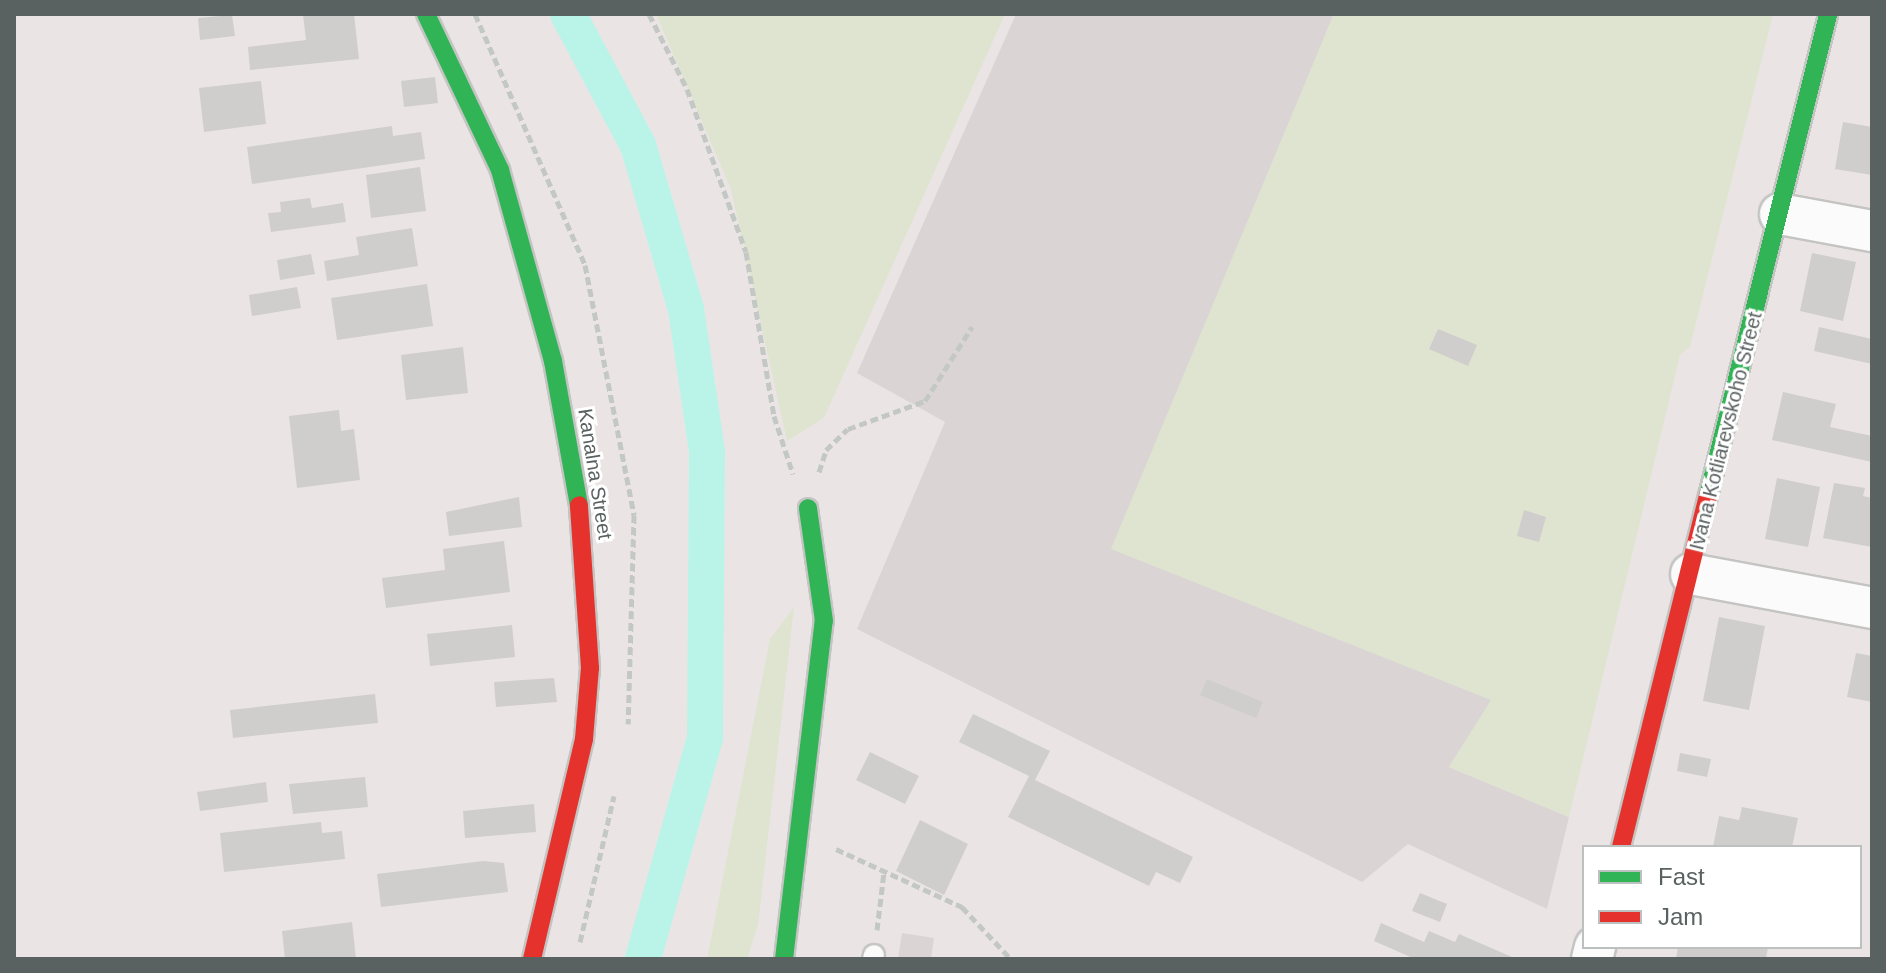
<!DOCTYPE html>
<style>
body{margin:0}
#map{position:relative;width:1886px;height:973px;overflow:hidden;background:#eae5e4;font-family:Helvetica,sans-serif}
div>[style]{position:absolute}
.industrial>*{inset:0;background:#dad5d4}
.green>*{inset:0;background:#dfe4d0}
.canal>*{height:36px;margin:-18px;padding:0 18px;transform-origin:18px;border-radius:18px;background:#baf4e8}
.building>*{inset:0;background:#d0cdcd}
.path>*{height:5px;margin-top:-2.5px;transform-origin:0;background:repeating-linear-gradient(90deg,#c4c8c4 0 8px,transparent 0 12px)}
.roads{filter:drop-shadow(2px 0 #c4c4c3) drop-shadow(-2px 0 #c4c4c3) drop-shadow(0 2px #c4c4c3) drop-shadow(0 -2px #c4c4c3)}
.lane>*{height:20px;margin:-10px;padding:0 10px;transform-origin:10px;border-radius:10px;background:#fcfbfb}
.street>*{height:40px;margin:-20px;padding:0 20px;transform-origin:20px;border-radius:20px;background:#fcfbfb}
.fast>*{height:18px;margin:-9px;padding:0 9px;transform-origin:9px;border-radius:9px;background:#30b455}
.jam>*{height:18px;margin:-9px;padding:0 9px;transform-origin:9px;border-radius:9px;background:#e5322d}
span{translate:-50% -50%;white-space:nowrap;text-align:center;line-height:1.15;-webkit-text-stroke:6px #fff;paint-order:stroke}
.street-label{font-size:20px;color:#5a6261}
.frame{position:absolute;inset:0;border:16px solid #5a6261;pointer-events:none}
.legend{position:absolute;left:1582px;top:845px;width:280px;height:104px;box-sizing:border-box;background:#fff;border:2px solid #bdc0c0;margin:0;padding:10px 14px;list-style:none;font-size:24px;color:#5a6261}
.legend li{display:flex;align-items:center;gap:16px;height:40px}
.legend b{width:40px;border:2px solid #bdc0c0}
</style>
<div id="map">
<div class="industrial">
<i style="clip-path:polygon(1016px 14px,1334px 14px,1112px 549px,1492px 700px,1449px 767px,1569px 817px,1547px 909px,1408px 844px,1362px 882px,857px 629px,945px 422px,857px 373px)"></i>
<i style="clip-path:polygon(902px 933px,934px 938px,931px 959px,898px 959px)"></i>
</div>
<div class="green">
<i style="clip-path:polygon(656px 14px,1005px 14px,824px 418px,787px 441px,731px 189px)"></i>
<i style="clip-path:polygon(1334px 14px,1773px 14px,1690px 347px,1680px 355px,1569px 817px,1449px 767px,1491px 700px,1111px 549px)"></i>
<i style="clip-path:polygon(794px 607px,758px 925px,747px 959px,707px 959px,770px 639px)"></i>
</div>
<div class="canal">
<i style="left:568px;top:14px;width:149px;rotate:61.9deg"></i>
<i style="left:638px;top:145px;width:171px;rotate:73.7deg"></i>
<i style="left:686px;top:309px;width:145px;rotate:81.6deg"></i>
<i style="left:707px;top:452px;width:286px;rotate:90.4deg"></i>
<i style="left:705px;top:738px;width:230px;rotate:105.7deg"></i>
</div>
<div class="building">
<i style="clip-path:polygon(354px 14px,359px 59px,250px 70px,248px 47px,306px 40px,303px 15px)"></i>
<i style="clip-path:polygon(232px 15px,235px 36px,200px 40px,198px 18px)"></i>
<i style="clip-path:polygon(435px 77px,438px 103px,404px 107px,401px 81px)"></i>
<i style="clip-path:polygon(261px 81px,266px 124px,204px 132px,199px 88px)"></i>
<i style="clip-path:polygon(1843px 122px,1872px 127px,1872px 175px,1835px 169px)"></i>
<i style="clip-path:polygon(392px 126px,393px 136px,421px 132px,425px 159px,252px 184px,247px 147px)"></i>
<i style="clip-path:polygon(420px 167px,426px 211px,371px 218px,366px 175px)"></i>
<i style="clip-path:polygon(310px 198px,312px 208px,343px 203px,346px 222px,271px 232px,268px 213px,281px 212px,280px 202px)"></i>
<i style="clip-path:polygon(412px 228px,418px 266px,327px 281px,324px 261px,359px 255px,356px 237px)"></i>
<i style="clip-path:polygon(1812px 253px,1856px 262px,1843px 321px,1800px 311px)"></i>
<i style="clip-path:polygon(311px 254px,315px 274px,280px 280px,277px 260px)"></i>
<i style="clip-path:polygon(427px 284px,433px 326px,337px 340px,331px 298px)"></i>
<i style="clip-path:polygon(297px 287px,301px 308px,252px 316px,249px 295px)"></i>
<i style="clip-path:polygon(1819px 327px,1872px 339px,1872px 364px,1814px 351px)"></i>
<i style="clip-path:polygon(1438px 329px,1477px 345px,1468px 366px,1429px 349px)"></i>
<i style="clip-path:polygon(463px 347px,468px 393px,406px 400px,401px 355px)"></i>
<i style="clip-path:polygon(1783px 392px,1836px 404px,1830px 427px,1872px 436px,1872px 462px,1772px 440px)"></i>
<i style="clip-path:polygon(339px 410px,341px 431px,354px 429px,360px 480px,297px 488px,289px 416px)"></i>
<i style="clip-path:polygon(1777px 478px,1820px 487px,1808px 547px,1765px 539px)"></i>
<i style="clip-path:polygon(1834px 483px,1865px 488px,1863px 496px,1872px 498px,1872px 547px,1823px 538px)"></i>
<i style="clip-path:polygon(519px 497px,522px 527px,449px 536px,446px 512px)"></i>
<i style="clip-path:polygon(1524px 510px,1546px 517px,1539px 542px,1517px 536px)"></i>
<i style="clip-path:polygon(504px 541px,510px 592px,386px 608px,382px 578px,445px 570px,443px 549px)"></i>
<i style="clip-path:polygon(1719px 617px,1765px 626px,1749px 710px,1703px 701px)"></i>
<i style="clip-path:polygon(512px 625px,515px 657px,430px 666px,427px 634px)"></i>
<i style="clip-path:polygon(1856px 653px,1872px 656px,1872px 702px,1847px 697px)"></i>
<i style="clip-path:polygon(554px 678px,557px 702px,496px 707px,494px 682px)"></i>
<i style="clip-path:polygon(1207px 679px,1263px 702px,1256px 718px,1200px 695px)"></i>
<i style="clip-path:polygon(375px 694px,378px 723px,233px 738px,230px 710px)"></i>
<i style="clip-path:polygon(973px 714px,1050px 751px,1035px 780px,1193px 857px,1180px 883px,1156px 872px,1149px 886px,1008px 817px,1029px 776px,959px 742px)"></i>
<i style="clip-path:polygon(870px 752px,919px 776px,905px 804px,856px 780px)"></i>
<i style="clip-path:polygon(1680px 753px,1711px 759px,1707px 777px,1677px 771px)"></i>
<i style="clip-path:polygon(365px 777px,368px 807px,293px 814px,289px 784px)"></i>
<i style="clip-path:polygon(266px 782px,268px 802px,200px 811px,197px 792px)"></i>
<i style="clip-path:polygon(534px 804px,536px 832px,465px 838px,463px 811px)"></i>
<i style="clip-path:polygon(1742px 807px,1798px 818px,1792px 847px,1713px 847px,1719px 816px,1739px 820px)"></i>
<i style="clip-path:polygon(920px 820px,968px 844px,944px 895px,896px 871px)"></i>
<i style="clip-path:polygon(321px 822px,322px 833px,342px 831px,345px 859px,224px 872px,220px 833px)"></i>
<i style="clip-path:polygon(483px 861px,504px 863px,508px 892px,381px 907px,377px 874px)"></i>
<i style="clip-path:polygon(1420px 893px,1447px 904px,1440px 922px,1412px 911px)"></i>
<i style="clip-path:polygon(352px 922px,356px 959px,285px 959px,282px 931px)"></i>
<i style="clip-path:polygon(1381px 923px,1424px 942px,1429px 931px,1455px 942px,1459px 934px,1512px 957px,1415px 959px,1374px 941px)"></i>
<i style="clip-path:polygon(1678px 947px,1768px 947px,1766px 959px,1676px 959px)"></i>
</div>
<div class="path">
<i style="left:475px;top:14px;width:274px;rotate:66.3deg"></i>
<i style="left:585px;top:265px;width:255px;rotate:78.9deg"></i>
<i style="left:634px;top:515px;width:209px;rotate:91.6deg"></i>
<i style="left:649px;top:14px;width:84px;rotate:63.1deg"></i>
<i style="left:687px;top:89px;width:173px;rotate:70.1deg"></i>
<i style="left:746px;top:252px;width:166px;rotate:80.3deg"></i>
<i style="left:774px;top:416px;width:61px;rotate:71.9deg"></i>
<i style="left:819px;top:472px;width:23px;rotate:-72deg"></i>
<i style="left:826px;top:450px;width:30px;rotate:-44deg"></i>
<i style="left:848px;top:429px;width:82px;rotate:-20deg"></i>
<i style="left:925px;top:401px;width:88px;rotate:-57.6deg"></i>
<i style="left:836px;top:849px;width:139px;rotate:24.7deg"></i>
<i style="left:962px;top:907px;width:71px;rotate:46.7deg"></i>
<i style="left:877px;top:930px;width:58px;rotate:-83.1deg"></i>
<i style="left:580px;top:942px;width:150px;rotate:-76.9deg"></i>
</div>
<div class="roads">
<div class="lane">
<i style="left:873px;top:959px;width:4px;rotate:-76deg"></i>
</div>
<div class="street">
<i style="left:1780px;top:214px;width:94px;rotate:10.5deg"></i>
<i style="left:1691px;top:574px;width:184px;rotate:10.6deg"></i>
<i style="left:1592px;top:959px;width:12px;rotate:-76deg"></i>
</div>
<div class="fast">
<i style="left:426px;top:14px;width:173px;rotate:64.6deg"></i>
<i style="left:500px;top:170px;width:198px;rotate:74.5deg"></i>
<i style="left:553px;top:361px;width:146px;rotate:79.8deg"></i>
<i style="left:1708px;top:496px;width:497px;rotate:-76deg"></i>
<i style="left:784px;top:959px;width:340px;rotate:-83.3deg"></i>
<i style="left:824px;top:621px;width:114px;rotate:-98.1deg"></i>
</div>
<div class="jam">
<i style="left:1621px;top:847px;width:362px;rotate:-76.1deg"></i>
<i style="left:532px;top:959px;width:226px;rotate:-76.7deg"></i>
<i style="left:584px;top:739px;width:71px;rotate:-85.2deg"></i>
<i style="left:590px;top:668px;width:163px;rotate:-93.9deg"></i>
</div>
</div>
<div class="street-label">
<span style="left:1726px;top:431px;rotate:-76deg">Ivana Kotliarevskoho Street</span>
<span style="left:595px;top:474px;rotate:81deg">Kanalna Street</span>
</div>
<div class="frame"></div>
<ul class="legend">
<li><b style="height:10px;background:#30b455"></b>Fast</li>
<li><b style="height:10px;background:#e5322d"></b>Jam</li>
</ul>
</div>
